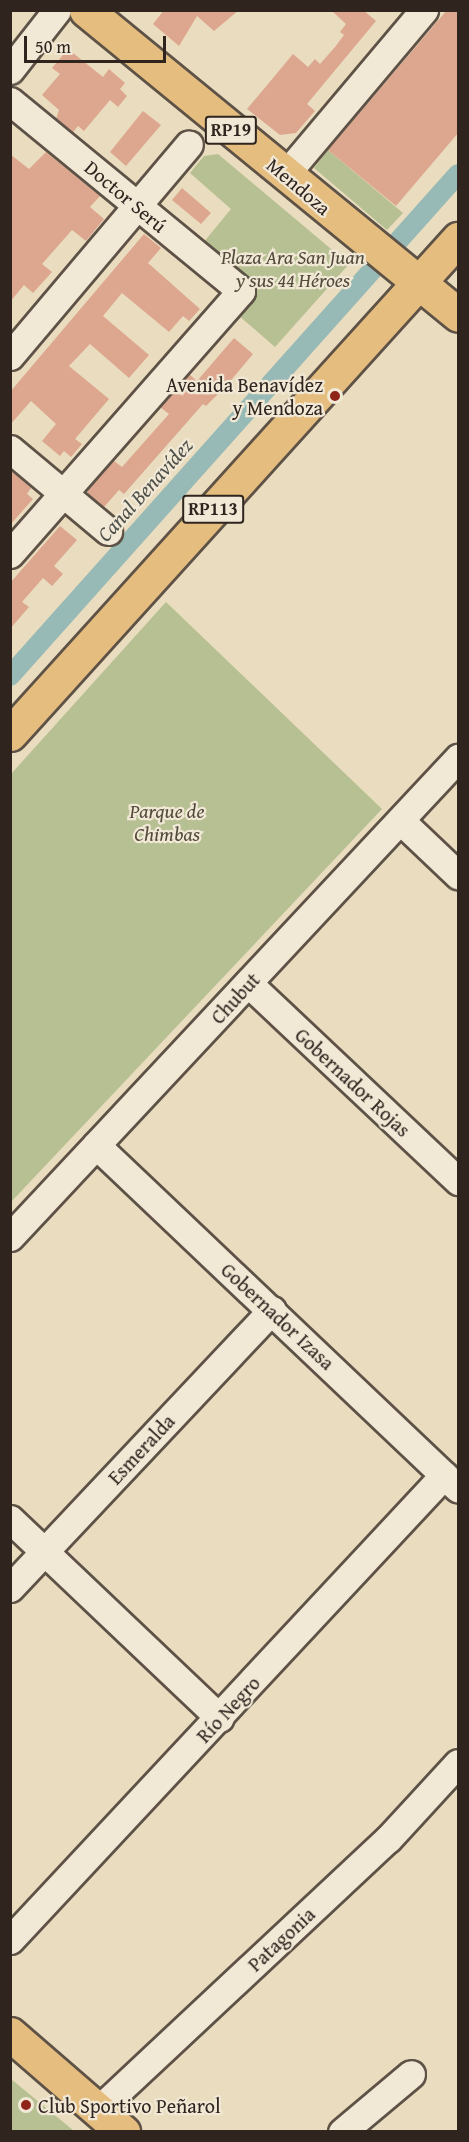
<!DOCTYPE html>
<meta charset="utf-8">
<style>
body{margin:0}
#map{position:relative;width:469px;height:2142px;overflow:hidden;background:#eadcbe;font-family:"Gentium Book Plus",serif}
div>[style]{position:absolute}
.green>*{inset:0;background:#b6c092}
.canal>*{height:20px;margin:-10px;padding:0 10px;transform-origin:10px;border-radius:10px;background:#98bab6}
.building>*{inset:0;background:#dda78f}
.roads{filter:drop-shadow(2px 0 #5e5247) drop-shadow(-2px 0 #5e5247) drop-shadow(0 2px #5e5247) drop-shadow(0 -2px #5e5247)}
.minor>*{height:27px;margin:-13.5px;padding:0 13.5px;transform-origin:13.5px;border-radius:13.5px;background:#f1e8d5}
.major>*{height:33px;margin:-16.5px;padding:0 16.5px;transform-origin:16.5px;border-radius:16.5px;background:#e5be7f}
.dots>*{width:16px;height:16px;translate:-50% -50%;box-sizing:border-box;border:3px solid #f1e8d5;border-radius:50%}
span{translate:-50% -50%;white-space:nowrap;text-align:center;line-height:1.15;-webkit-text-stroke:4.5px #f1e8d5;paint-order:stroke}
.shield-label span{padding:2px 4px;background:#f1e8d5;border:2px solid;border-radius:4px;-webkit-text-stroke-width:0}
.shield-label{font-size:18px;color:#30241f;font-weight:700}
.street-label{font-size:20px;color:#30241f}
.park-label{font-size:20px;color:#524b3c;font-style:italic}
.poi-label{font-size:20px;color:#30241f}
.right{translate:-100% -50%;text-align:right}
.left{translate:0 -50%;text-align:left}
.water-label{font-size:21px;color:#4f514c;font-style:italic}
.frame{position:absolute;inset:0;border:12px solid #30241f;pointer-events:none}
.scale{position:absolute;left:24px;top:36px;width:142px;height:27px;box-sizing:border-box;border:3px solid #30241f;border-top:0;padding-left:8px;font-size:18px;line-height:21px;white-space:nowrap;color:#30241f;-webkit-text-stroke:4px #f1e8d5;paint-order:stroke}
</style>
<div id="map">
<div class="green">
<i style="clip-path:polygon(328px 150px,403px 213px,387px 230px,314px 168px)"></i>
<i style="clip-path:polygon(218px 154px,349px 264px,275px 347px,238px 315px,258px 288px,203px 243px,231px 209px,190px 173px,204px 156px)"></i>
<i style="clip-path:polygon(166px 602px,382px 809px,11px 1202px,11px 774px)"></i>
<i style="clip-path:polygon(10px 2079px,11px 2079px,74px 2131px,11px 2131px)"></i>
</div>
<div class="canal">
<i style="left:10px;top:676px;width:673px;rotate:-48.25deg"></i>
</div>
<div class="building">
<i style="clip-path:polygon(164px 10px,239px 10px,214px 31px,197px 16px,179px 46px,153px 24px)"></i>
<i style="clip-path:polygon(331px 10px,363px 10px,376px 21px,307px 104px,315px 111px,296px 133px,280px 135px,247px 109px,293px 54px,308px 67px,315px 59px,320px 64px,335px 47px,344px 35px,340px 32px,346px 24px)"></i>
<i style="clip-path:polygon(447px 10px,459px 10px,459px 132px,396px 206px,328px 150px)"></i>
<i style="clip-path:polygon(68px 49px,103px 77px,109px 69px,125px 83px,120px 89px,127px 96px,118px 107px,110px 100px,84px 131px,78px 126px,73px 132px,56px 119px,59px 110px,42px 95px,60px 74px,52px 68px)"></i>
<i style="clip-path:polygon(143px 111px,161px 125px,126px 166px,110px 152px)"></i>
<i style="clip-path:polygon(46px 152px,100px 196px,90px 207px,104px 219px,86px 241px,72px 230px,42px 264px,52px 272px,33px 293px,24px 285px,10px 302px,10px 154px,29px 169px)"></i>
<i style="clip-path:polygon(182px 188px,211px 213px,201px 224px,172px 200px)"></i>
<i style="clip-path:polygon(144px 234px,161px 248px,148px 263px,200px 309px,189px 321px,183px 316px,169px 332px,122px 293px,103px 316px,149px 355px,129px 378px,90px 344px,69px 366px,109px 399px,75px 439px,82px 444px,71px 457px,64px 451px,60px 456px,42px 441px,56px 424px,31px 401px,10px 425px,10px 392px)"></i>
<i style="clip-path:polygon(234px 338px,253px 354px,227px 385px,206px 406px,203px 404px,124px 494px,119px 490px,104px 507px,88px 494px,88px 489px,114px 461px,122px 467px,169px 414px,160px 407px,189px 374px,197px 381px)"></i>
<i style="clip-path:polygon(10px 470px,31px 488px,27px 494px,33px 499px,10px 525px)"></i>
<i style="clip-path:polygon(60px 526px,77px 540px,54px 566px,63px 574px,52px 586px,43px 578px,22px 602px,29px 607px,10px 629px,10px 583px)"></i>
</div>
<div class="roads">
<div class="minor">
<i style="left:10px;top:70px;width:76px;rotate:-51.9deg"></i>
<i style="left:10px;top:101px;width:299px;rotate:39.4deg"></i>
<i style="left:241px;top:291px;width:350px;rotate:131.3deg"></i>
<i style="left:285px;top:175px;width:216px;rotate:-49.9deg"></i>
<i style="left:10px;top:356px;width:277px;rotate:-49.8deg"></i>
<i style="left:10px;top:449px;width:128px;rotate:39.9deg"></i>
<i style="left:401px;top:821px;width:79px;rotate:43.5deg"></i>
<i style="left:248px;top:983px;width:289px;rotate:43.3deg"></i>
<i style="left:96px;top:1145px;width:499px;rotate:43.5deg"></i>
<i style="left:10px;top:1237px;width:656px;rotate:-46.92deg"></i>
<i style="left:10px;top:1519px;width:289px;rotate:43.5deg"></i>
<i style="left:10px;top:1588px;width:382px;rotate:-46.7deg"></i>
<i style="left:10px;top:1940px;width:636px;rotate:-46.97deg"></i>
<i style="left:98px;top:2110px;width:397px;rotate:-43.1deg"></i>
<i style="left:388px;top:1839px;width:103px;rotate:-47.4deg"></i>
<i style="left:342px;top:2132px;width:90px;rotate:-40deg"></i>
</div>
<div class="major">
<i style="left:86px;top:10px;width:481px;rotate:39.3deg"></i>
<i style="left:10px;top:734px;width:668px;rotate:-47.85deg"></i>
<i style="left:10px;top:2034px;width:150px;rotate:40.9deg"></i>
</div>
</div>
<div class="dots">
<i style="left:335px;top:396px;background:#8f2418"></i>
<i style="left:26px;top:2105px;background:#8f2418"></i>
</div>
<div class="shield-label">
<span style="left:231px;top:130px">RP19</span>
<span style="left:213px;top:509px">RP113</span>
</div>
<div class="street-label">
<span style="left:299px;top:186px;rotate:40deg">Mendoza</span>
<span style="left:126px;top:196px;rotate:40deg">Doctor Serú</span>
<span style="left:235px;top:998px;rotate:-47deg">Chubut</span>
<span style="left:353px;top:1082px;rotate:43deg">Gobernador Rojas</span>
<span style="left:278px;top:1316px;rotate:43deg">Gobernador Izasa</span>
<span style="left:141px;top:1449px;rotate:-47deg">Esmeralda</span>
<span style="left:228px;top:1709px;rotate:-47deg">Río Negro</span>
<span style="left:281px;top:1939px;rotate:-43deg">Patagonia</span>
</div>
<div class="park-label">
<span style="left:293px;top:268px">Plaza Ara San Juan<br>y sus 44 Héroes</span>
<span style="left:167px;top:822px">Parque de<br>Chimbas</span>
</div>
<div class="poi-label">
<span class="right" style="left:323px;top:396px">Avenida Benavídez<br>y Mendoza</span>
<span class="left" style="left:38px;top:2105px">Club Sportivo Peñarol</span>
</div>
<div class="water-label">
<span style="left:145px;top:490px;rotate:-48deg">Canal Benavídez</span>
</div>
<div class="frame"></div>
<div class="scale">50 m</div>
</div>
